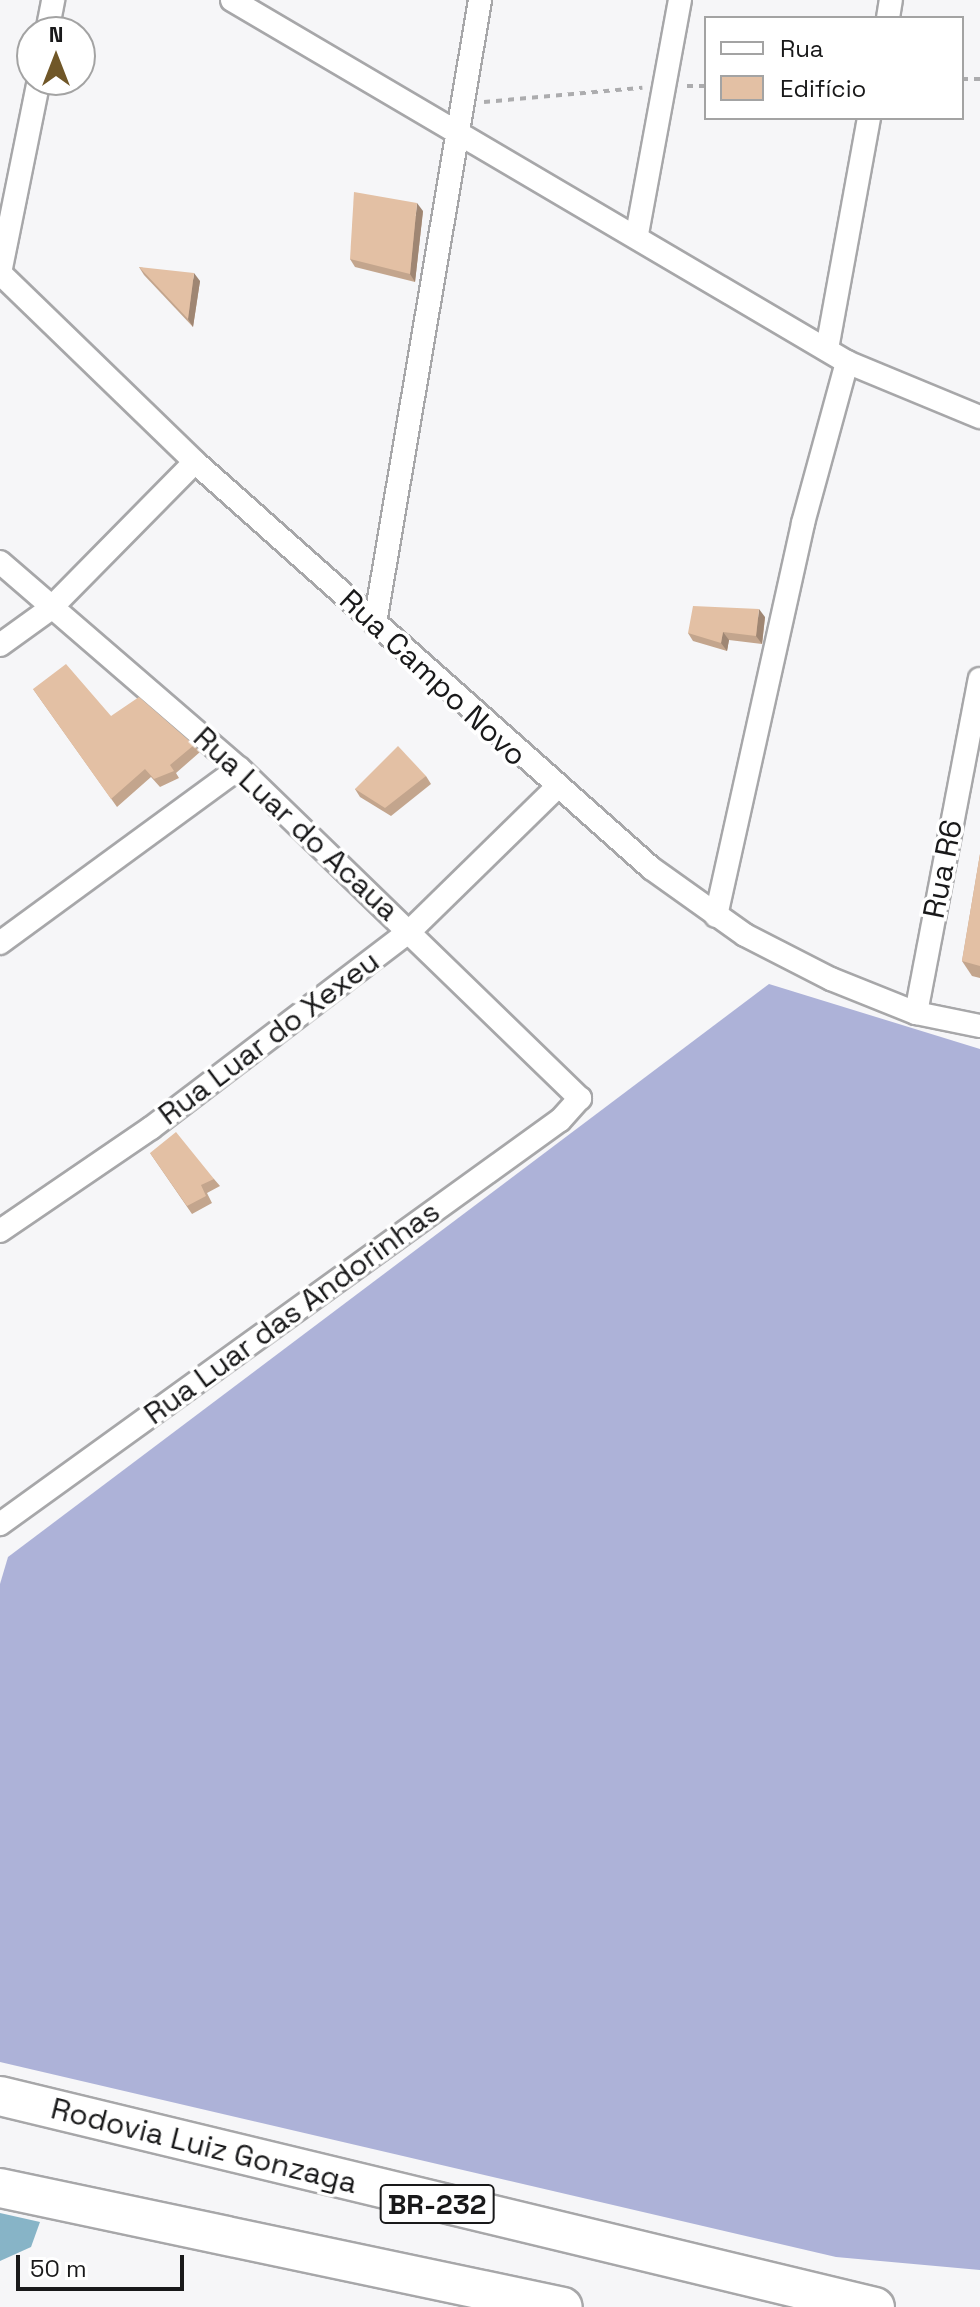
<!DOCTYPE html>
<meta charset="utf-8">
<style>
body{margin:0}
#map{position:relative;width:980px;height:2307px;overflow:hidden;background:#f6f6f8;font-family:"Space Grotesk",sans-serif}
div>[style]{position:absolute}
.forest>*{inset:0;background:#adb2d8}
.water>*{inset:0;background:#87b4c7}
.path>*{height:4px;margin-top:-2px;transform-origin:0;background:repeating-linear-gradient(90deg,#acacae 0 6px,transparent 0 12px)}
.roads{filter:drop-shadow(2px 0 #a7a7a9) drop-shadow(-2px 0 #a7a7a9) drop-shadow(0 2px #a7a7a9) drop-shadow(0 -2px #a7a7a9)}
.minor>*{height:22px;margin:-11px;padding:0 11px;transform-origin:11px;border-radius:11px;background:#fff}
.trunk>*{height:38px;margin:-19px;padding:0 19px;transform-origin:19px;border-radius:19px;background:#fff}
.wall>*{inset:0;background:#c3a58d}
.shaded-wall>*{inset:0;background:#9f8673}
.building>*{inset:0;background:#e3c0a4}
span{translate:-50% -50%;white-space:nowrap;text-align:center;line-height:1.15;-webkit-text-stroke:7px #fff;paint-order:stroke}
.shield-label span{padding:2px 6px;background:#fff;border:2px solid;border-radius:6px;-webkit-text-stroke-width:0}
.shield-label{font-size:28px;color:#19191a;font-weight:700}
.street-label{font-size:30px;color:#19191a}
.legend{position:absolute;left:704px;top:16px;width:260px;height:104px;box-sizing:border-box;background:#fff;border:2px solid #a3a3a3;margin:0;padding:10px 14px;list-style:none;font-size:24px;color:#19191a}
.legend li{display:flex;align-items:center;gap:16px;height:40px}
.legend b{width:40px;border:2px solid #a3a3a3}
.north{position:absolute;left:16px;top:16px;width:80px;height:80px;box-sizing:border-box;background:#fff;border:2px solid #a3a3a3;border-radius:50%;rotate:0deg;font-size:22px;font-weight:700;line-height:32px;text-align:center;color:#19191a}
.north::after{content:'';display:block;margin:auto;width:28px;height:36px;background:#705728;clip-path:polygon(50% 0,100% 100%,50% 72%,0 100%)}
.scale{position:absolute;left:16px;top:2255px;width:168px;height:36px;box-sizing:border-box;border:4px solid #19191a;border-top:0;padding-left:10px;font-size:24px;line-height:28px;white-space:nowrap;color:#19191a;-webkit-text-stroke:6px #fff;paint-order:stroke}
</style>
<div id="map">
<div class="forest">
<i style="clip-path:polygon(769px 984px,980px 1049px,980px 2270px,836px 2257px,0 2062px,0 1584px,8px 1557px)"></i>
</div>
<div class="water">
<i style="clip-path:polygon(0 2213px,40px 2222px,31px 2247px,0 2261px)"></i>
</div>
<div class="path">
<i style="left:962px;top:79px;width:18px"></i>
<i style="left:687px;top:86px;width:19px"></i>
<i style="left:484px;top:102px;width:159px;rotate:-5.1deg"></i>
</div>
<div class="roads">
<div class="minor">
<i style="left:232px;top:0;width:714px;rotate:30.48deg"></i>
<i style="left:847px;top:362px;width:144px;rotate:22.5deg"></i>
<i style="left:888px;top:18px;width:18px;rotate:-81deg"></i>
<i style="left:47px;top:32px;width:33px;rotate:-79deg"></i>
<i style="left:637px;top:234px;width:238px;rotate:-79.6deg"></i>
<i style="left:0;top:273px;width:272px;rotate:44.1deg"></i>
<i style="left:195px;top:462px;width:611px;rotate:41.68deg"></i>
<i style="left:651px;top:868px;width:115px;rotate:35.5deg"></i>
<i style="left:745px;top:935px;width:97px;rotate:27.1deg"></i>
<i style="left:831px;top:979px;width:92px;rotate:21.8deg"></i>
<i style="left:916px;top:1013px;width:65px;rotate:11.5deg"></i>
<i style="left:0;top:273px;width:197px;rotate:-78.6deg"></i>
<i style="left:827px;top:349px;width:235px;rotate:-79.7deg"></i>
<i style="left:0;top:562px;width:316px;rotate:40.8deg"></i>
<i style="left:239px;top:768px;width:475px;rotate:44.1deg"></i>
<i style="left:580px;top:1098px;width:30px;rotate:132deg"></i>
<i style="left:560px;top:1120px;width:691px;rotate:144.19deg"></i>
<i style="left:375px;top:623px;width:632px;rotate:-80.43deg"></i>
<i style="left:0;top:645px;width:62px;rotate:-35.8deg"></i>
<i style="left:50px;top:609px;width:206px;rotate:-45.4deg"></i>
<i style="left:716px;top:916px;width:403px;rotate:-77.5deg"></i>
<i style="left:803px;top:523px;width:167px;rotate:-74.7deg"></i>
<i style="left:0;top:943px;width:296px;rotate:-36.2deg"></i>
<i style="left:916px;top:1013px;width:340px;rotate:-79.2deg"></i>
<i style="left:0;top:1231px;width:183px;rotate:-34.3deg"></i>
<i style="left:151px;top:1128px;width:325px;rotate:-37.3deg"></i>
<i style="left:410px;top:931px;width:203px;rotate:-44.4deg"></i>
</div>
<div class="trunk">
<i style="left:0;top:2096px;width:900px;rotate:13.56deg"></i>
<i style="left:0;top:2188px;width:575px;rotate:11.93deg"></i>
</div>
</div>
<div class="wall">
<i style="clip-path:polygon(423px 211px,415px 282px,355px 267px,350px 259px)"></i>
<i style="clip-path:polygon(139px 267px,200px 281px,193px 327px,144px 275px)"></i>
<i style="clip-path:polygon(765px 617px,762px 644px,729px 640px,727px 651px,693px 641px,688px 633px)"></i>
<i style="clip-path:polygon(33px 689px,194px 745px,200px 752px,176px 773px,179px 778px,160px 787px,151px 777px,117px 807px)"></i>
<i style="clip-path:polygon(426px 776px,431px 784px,391px 816px,360px 797px,355px 789px)"></i>
<i style="clip-path:polygon(980px 854px,980px 978px,972px 976px,962px 961px)"></i>
<i style="clip-path:polygon(150px 1153px,214px 1179px,220px 1186px,207px 1193px,212px 1203px,192px 1214px)"></i>
</div>
<div class="shaded-wall">
<i style="clip-path:polygon(417px 203px,423px 211px,415px 282px,410px 274px)"></i>
<i style="clip-path:polygon(194px 273px,200px 281px,193px 327px,188px 319px)"></i>
<i style="clip-path:polygon(759px 609px,765px 617px,762px 644px,756px 636px)"></i>
<i style="clip-path:polygon(723px 632px,729px 640px,727px 651px,721px 643px)"></i>
</div>
<div class="building">
<i style="clip-path:polygon(354px 192px,417px 203px,410px 274px,350px 259px)"></i>
<i style="clip-path:polygon(139px 267px,194px 273px,188px 319px)"></i>
<i style="clip-path:polygon(693px 606px,759px 609px,756px 636px,723px 632px,721px 643px,688px 633px)"></i>
<i style="clip-path:polygon(66px 664px,111px 716px,139px 697px,194px 745px,170px 765px,174px 771px,154px 779px,145px 769px,111px 799px,33px 689px)"></i>
<i style="clip-path:polygon(398px 746px,426px 776px,385px 808px,355px 789px)"></i>
<i style="clip-path:polygon(980px 854px,980px 966px,962px 961px)"></i>
<i style="clip-path:polygon(176px 1132px,214px 1179px,201px 1185px,206px 1196px,187px 1206px,150px 1153px)"></i>
</div>
<div class="shield-label">
<span style="left:437px;top:2204px">BR-232</span>
</div>
<div class="street-label">
<span style="left:433px;top:678px;rotate:43deg">Rua Campo Novo</span>
<span style="left:296px;top:824px;rotate:43deg">Rua Luar do Acaua</span>
<span style="left:943px;top:869px;rotate:-79deg">Rua R6</span>
<span style="left:269px;top:1038px;rotate:-37deg">Rua Luar do Xexeu</span>
<span style="left:292px;top:1313px;rotate:-36deg">Rua Luar das Andorinhas</span>
<span style="left:204px;top:2146px;rotate:14deg">Rodovia Luiz Gonzaga</span>
</div>
<ul class="legend">
<li><b style="height:10px;background:#fff"></b>Rua</li>
<li><b style="height:22px;background:#e3c0a4"></b>Edifício</li>
</ul>
<div class="north">N</div>
<div class="scale">50 m</div>
</div>
